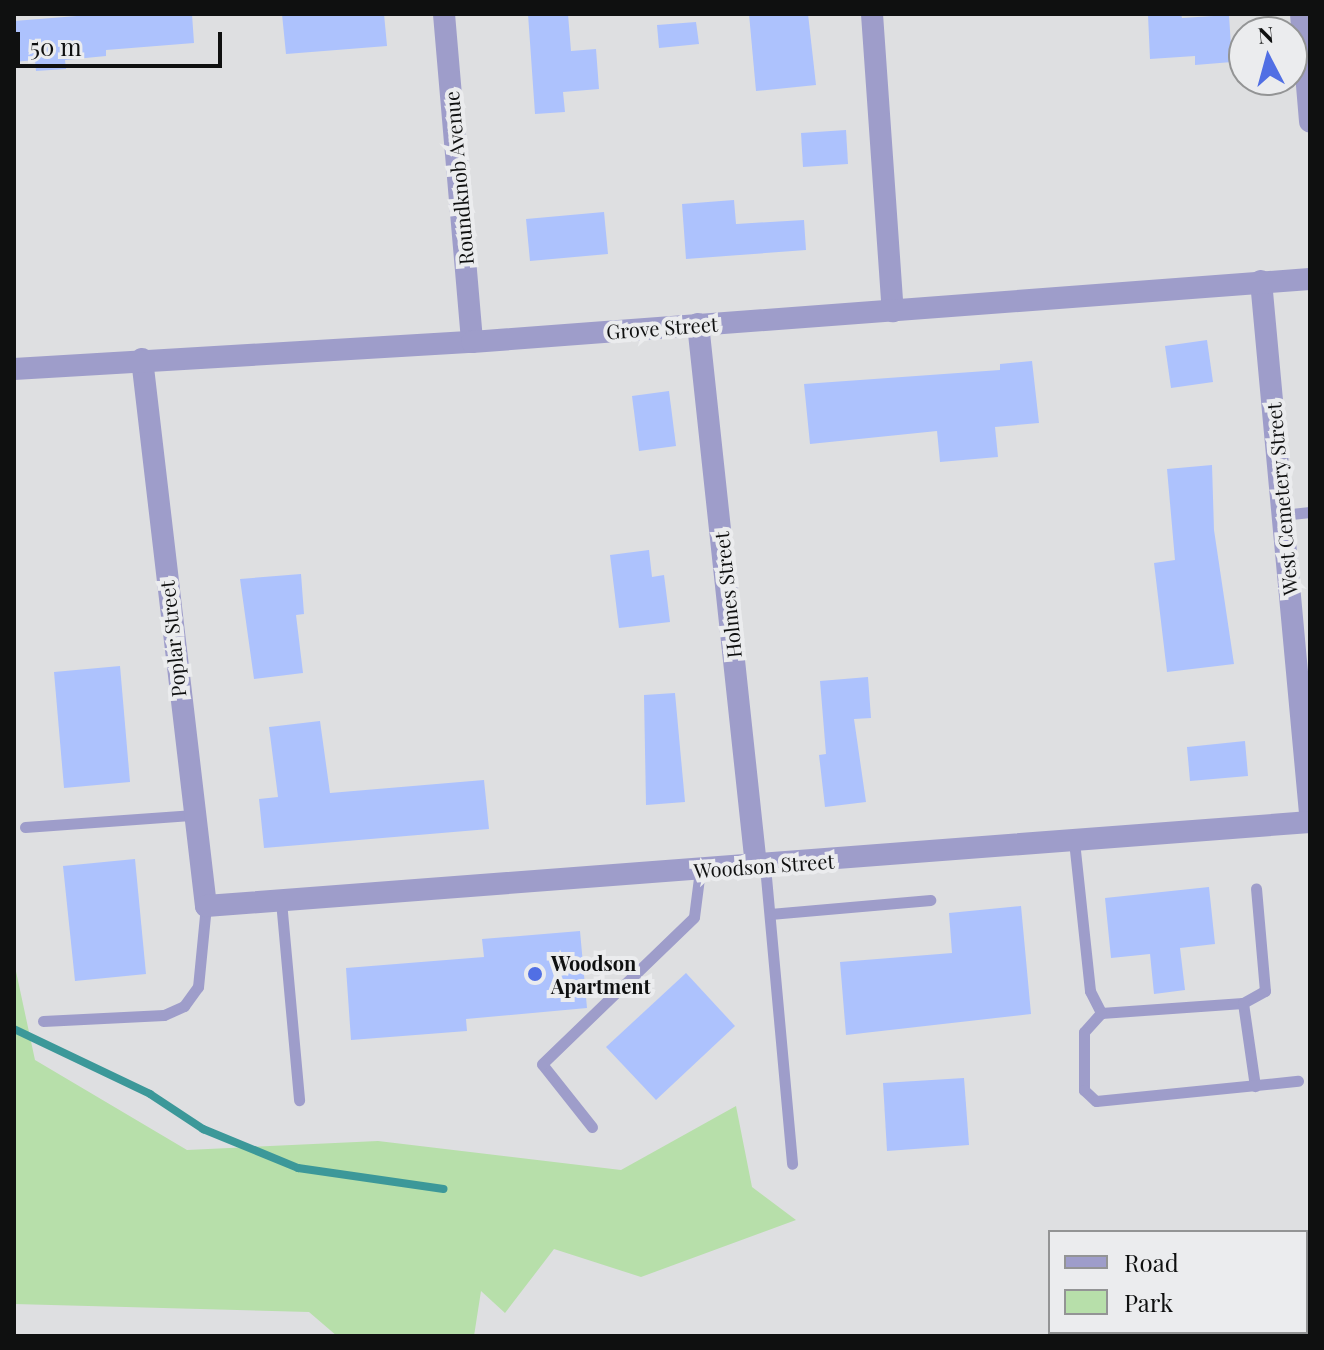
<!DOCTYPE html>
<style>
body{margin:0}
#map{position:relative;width:1324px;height:1350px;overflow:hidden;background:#dedfe1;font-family:"Playfair Display",serif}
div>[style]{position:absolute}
.green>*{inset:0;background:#b7dfaa}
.stream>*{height:8px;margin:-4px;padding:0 4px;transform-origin:4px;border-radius:4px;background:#3c9899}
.building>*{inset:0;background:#adc2fd}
.lane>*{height:11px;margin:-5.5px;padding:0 5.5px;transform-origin:5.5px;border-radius:5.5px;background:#9e9dca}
.street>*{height:22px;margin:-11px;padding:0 11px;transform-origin:11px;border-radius:11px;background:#9e9dca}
.dots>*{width:22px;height:22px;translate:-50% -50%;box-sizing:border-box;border:4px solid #ebecee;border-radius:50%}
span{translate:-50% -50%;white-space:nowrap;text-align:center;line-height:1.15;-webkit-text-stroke:8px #ebecee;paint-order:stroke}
.street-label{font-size:20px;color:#0f1010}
.poi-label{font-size:20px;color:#0f1010;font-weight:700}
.left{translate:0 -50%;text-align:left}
.frame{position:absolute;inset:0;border:16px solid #0f1010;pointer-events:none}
.legend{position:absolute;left:1048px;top:1230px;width:260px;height:104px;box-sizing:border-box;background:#ebecee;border:2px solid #939495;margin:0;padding:10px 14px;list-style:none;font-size:24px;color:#0f1010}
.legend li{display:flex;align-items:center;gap:16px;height:40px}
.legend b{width:40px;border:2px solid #939495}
.north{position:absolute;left:1228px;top:16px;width:80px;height:80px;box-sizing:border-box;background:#ebecee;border:2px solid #939495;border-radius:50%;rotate:354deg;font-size:22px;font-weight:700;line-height:32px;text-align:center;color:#0f1010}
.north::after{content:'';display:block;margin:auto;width:28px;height:36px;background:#516fe4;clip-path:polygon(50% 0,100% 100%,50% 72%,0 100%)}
.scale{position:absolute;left:16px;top:32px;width:206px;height:36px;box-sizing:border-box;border:4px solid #0f1010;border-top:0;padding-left:10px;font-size:24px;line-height:28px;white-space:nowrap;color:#0f1010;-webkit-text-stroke:6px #ebecee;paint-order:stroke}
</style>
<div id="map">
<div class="green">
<i style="clip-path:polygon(14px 962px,35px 1060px,187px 1150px,378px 1141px,621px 1170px,736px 1106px,752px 1187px,796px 1220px,641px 1277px,554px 1249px,505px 1313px,481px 1291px,474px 1336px,337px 1336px,309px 1312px,14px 1304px)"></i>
</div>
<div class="stream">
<i style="left:14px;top:1029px;width:151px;rotate:25.5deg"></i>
<i style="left:150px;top:1094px;width:64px;rotate:33.4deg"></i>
<i style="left:203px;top:1129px;width:103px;rotate:22.3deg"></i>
<i style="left:298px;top:1168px;width:147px;rotate:8.2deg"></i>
</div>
<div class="building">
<i style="clip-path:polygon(102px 14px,192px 14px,194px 43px,106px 50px,106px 56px,65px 60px,66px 69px,36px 71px,35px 60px,14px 62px,14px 21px)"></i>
<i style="clip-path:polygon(282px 14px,384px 14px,387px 46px,286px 54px)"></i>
<i style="clip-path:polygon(528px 14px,568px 14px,571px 51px,596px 49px,599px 89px,563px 92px,565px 112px,535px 114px)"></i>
<i style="clip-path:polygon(749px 14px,808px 14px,816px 85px,756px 91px)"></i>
<i style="clip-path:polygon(1181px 14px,1182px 18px,1229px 15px,1232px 62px,1195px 65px,1195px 56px,1150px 59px,1148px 15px)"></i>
<i style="clip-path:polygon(696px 22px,699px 44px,659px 48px,657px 25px)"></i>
<i style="clip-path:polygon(846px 130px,848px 164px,803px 167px,801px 133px)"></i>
<i style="clip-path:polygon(734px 200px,736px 224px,804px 220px,806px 250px,686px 259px,682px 204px)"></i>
<i style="clip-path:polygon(604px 212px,608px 254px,530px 261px,526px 219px)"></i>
<i style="clip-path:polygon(1207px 340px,1213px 382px,1171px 388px,1165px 346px)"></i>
<i style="clip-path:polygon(1032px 361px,1039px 423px,995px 427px,998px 457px,940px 462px,937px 431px,810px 444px,804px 384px,1000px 370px,1000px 364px)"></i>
<i style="clip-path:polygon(669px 391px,676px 446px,639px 451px,632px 396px)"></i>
<i style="clip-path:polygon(1212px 465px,1214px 530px,1234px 664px,1167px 672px,1154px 563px,1175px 560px,1167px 469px)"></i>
<i style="clip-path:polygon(649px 550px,652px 577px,664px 575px,670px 622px,619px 628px,610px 555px)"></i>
<i style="clip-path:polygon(301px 574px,304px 614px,296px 615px,303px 673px,254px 679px,240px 579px)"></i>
<i style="clip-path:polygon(120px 666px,130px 782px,64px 788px,54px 672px)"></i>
<i style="clip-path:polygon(868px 677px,871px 718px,854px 719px,866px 802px,825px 807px,819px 755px,826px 754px,820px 681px)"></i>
<i style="clip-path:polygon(675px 693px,685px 802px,646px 805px,644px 695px)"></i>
<i style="clip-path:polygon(320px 721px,330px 793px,484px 780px,489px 829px,264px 848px,259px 799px,278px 797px,269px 727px)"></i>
<i style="clip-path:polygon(1245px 741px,1248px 776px,1190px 781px,1187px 747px)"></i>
<i style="clip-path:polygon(135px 859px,146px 974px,75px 981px,63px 866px)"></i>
<i style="clip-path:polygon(1209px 887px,1215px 944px,1180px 948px,1185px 990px,1154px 994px,1150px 954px,1111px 958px,1105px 898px)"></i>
<i style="clip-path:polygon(1021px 906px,1031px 1014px,846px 1035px,840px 962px,952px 953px,949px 913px)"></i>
<i style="clip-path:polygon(580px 931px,587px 1008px,466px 1019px,467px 1031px,351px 1040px,346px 968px,484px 957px,482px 939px)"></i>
<i style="clip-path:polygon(686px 973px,735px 1026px,656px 1100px,606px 1047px)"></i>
<i style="clip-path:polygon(964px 1078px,969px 1145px,887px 1151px,883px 1083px)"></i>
</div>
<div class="lane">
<i style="left:1282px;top:515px;width:28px;rotate:-6deg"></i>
<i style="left:25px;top:827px;width:166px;rotate:-4.1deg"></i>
<i style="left:1074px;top:841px;width:151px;rotate:83.9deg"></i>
<i style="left:1090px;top:991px;width:25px;rotate:63deg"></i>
<i style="left:1101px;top:1013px;width:142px;rotate:-4deg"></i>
<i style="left:1243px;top:1003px;width:25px;rotate:-29deg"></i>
<i style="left:1265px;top:991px;width:103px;rotate:-95deg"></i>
<i style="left:765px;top:866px;width:299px;rotate:84.8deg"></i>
<i style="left:281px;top:901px;width:200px;rotate:84.8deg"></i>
<i style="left:770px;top:914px;width:161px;rotate:-5deg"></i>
<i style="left:1243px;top:1003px;width:84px;rotate:81.8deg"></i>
<i style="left:1101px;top:1013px;width:25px;rotate:132deg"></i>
<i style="left:1084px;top:1032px;width:58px;rotate:90deg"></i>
<i style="left:1084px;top:1090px;width:16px;rotate:43deg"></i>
<i style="left:1096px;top:1101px;width:203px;rotate:-5.7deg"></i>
<i style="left:43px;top:1021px;width:121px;rotate:-2.8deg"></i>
<i style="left:164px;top:1015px;width:22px;rotate:-24deg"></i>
<i style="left:184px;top:1006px;width:24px;rotate:-54deg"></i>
<i style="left:198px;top:987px;width:81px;rotate:-84.4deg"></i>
<i style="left:592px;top:1127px;width:80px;rotate:-128.4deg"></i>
<i style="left:542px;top:1064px;width:211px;rotate:-44deg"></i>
<i style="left:694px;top:917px;width:47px;rotate:-82.7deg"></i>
</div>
<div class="street">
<i style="left:444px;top:14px;width:329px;rotate:85.1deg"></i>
<i style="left:872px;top:14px;width:298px;rotate:86deg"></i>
<i style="left:1301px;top:14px;width:108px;rotate:85.2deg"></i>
<i style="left:1261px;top:281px;width:534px;rotate:84.74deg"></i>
<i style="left:698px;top:324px;width:545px;rotate:83.89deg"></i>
<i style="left:142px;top:359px;width:551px;rotate:83.33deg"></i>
<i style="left:206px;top:906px;width:1107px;rotate:-4.35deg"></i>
<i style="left:14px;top:369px;width:459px;rotate:-3.4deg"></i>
<i style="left:472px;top:342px;width:840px;rotate:-4.3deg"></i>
</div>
<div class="dots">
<i style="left:535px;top:974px;background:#516fe4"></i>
</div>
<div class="street-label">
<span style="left:458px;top:178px;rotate:-95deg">Roundknob Avenue</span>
<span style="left:662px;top:327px;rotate:-4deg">Grove Street</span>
<span style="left:1281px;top:499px;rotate:-95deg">West Cemetery Street</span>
<span style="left:727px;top:595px;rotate:-96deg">Holmes Street</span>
<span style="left:172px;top:639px;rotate:-96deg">Poplar Street</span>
<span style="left:764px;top:865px;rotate:-4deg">Woodson Street</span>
</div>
<div class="poi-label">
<span class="left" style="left:551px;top:974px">Woodson<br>Apartment</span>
</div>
<div class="frame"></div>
<ul class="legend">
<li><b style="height:10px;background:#9e9dca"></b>Road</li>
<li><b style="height:22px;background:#b7dfaa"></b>Park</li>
</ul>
<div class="north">N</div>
<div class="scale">50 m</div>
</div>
